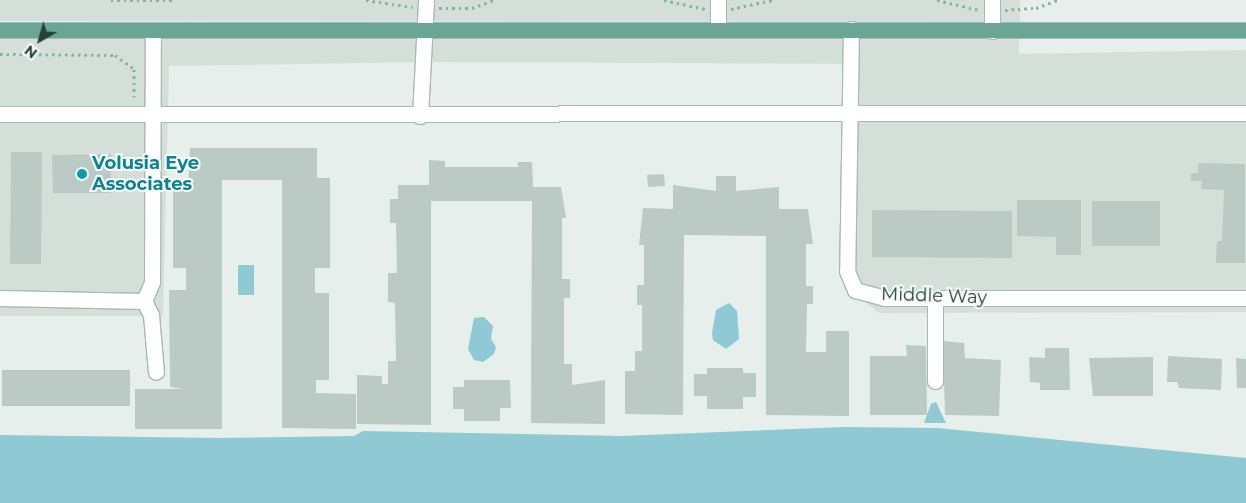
<!DOCTYPE html>
<style>
body{margin:0}
#map{position:relative;width:1246px;height:503px;overflow:hidden;background:#e6efeb;font-family:Montserrat,sans-serif}
div>[style]{position:absolute}
.built>*{inset:0;background:#d4dfda}
.water>*{inset:0;background:#8ec9d4}
.building>*{inset:0;background:#bbcac4}
.path>*{height:3px;margin-top:-1.5px;transform-origin:0;background:repeating-linear-gradient(90deg,#86b3a5 0 2.5px,transparent 0 6.5px)}
.roads{filter:drop-shadow(1px 0 #a8b8b2) drop-shadow(-1px 0 #a8b8b2) drop-shadow(0 1px #a8b8b2) drop-shadow(0 -1px #a8b8b2)}
.minor>*{height:15px;margin:-7.5px;padding:0 7.5px;transform-origin:7.5px;border-radius:7.5px;background:#fff}
.major>*{height:15px;margin:-7.5px;padding:0 7.5px;transform-origin:7.5px;border-radius:7.5px;background:#6aa596}
.dots>*{width:14px;height:14px;translate:-50% -50%;box-sizing:border-box;border:2px solid #f7fbf9;border-radius:50%}
span{translate:-50% -50%;white-space:nowrap;text-align:center;line-height:1.15;-webkit-text-stroke:4px #f7fbf9;paint-order:stroke}
.culture-label{font-size:18px;color:#0d838f;font-weight:700}
.left{translate:0 -50%;text-align:left}
.street-label{font-size:18px;color:#24423a}
.north{position:absolute;left:15px;top:15px;width:50px;height:50px;-webkit-text-stroke:4px #f7fbf9;paint-order:stroke;rotate:218deg;font-size:14px;font-weight:700;line-height:20px;text-align:center;color:#24423a}
.north::after{content:'';display:block;margin:auto;width:18px;height:22px;background:#24423a;clip-path:polygon(50% 0,100% 100%,50% 72%,0 100%)}
</style>
<div id="map">
<div class="built">
<i style="clip-path:polygon(0 0,1020px 0,1020px 22px,0 21px)"></i>
<i style="clip-path:polygon(0 39px,1019px 39px,1019px 54px,1246px 50px,1246px 312px,879px 313px,848px 288px,860px 64px,427px 62px,169px 66px,163px 316px,0 316px)"></i>
</div>
<div class="water">
<i style="clip-path:polygon(238px 265px,254px 265px,254px 295px,238px 295px)"></i>
<i style="clip-path:polygon(729px 303px,737px 311px,739px 339px,726px 349px,713px 340px,712px 333px,716px 310px)"></i>
<i style="clip-path:polygon(484px 317px,493px 326px,491px 339px,496px 347px,494px 354px,483px 362px,474px 360px,468px 349px,474px 318px)"></i>
<i style="clip-path:polygon(936px 402px,946px 423px,924px 423px,931px 404px)"></i>
<i style="clip-path:polygon(844px 427px,937px 428px,1246px 458px,1246px 503px,0 503px,0 435px,219px 438px,354px 436px,363px 431px,622px 436px)"></i>
</div>
<div class="building">
<i style="clip-path:polygon(190px 148px,317px 148px,317px 178px,330px 178px,330px 268px,315px 268px,315px 293px,329px 293px,329px 380px,316px 380px,316px 393px,356px 394px,356px 429px,282px 428px,282px 180px,222px 180px,222px 429px,135px 429px,135px 389px,184px 389px,170px 387px,169px 290px,186px 290px,186px 268px,173px 268px,173px 188px,188px 188px)"></i>
<i style="clip-path:polygon(11px 152px,42px 152px,41px 264px,10px 264px)"></i>
<i style="clip-path:polygon(111px 154px,111px 193px,53px 193px,52px 155px)"></i>
<i style="clip-path:polygon(429px 160px,445px 161px,445px 167px,518px 167px,518px 162px,532px 162px,533px 187px,561px 187px,566px 218px,562px 218px,562px 279px,570px 279px,570px 298px,564px 298px,564px 364px,572px 364px,572px 385px,605px 380px,605px 424px,531px 423px,532px 201px,431px 201px,431px 425px,357px 424px,357px 375px,382px 376px,382px 384px,388px 384px,388px 361px,396px 361px,395px 303px,388px 302px,388px 273px,397px 273px,396px 223px,390px 223px,390px 199px,398px 199px,398px 185px,429px 185px)"></i>
<i style="clip-path:polygon(1198px 163px,1245px 164px,1245px 263px,1216px 263px,1217px 241px,1222px 241px,1224px 190px,1201px 189px,1202px 181px,1191px 181px,1191px 173px,1198px 173px)"></i>
<i style="clip-path:polygon(664px 174px,665px 186px,648px 187px,647px 175px)"></i>
<i style="clip-path:polygon(716px 176px,736px 176px,736px 191px,779px 187px,779px 209px,808px 209px,813px 244px,806px 244px,806px 286px,813px 286px,813px 304px,807px 304px,806px 352px,826px 352px,826px 331px,849px 331px,849px 416px,766px 415px,766px 236px,684px 235px,683px 415px,625px 414px,625px 371px,635px 371px,635px 351px,642px 351px,642px 305px,637px 305px,637px 285px,644px 285px,644px 245px,639px 245px,643px 208px,673px 209px,673px 185px,716px 191px)"></i>
<i style="clip-path:polygon(1017px 200px,1081px 200px,1081px 255px,1056px 255px,1056px 237px,1017px 236px)"></i>
<i style="clip-path:polygon(1092px 201px,1160px 201px,1160px 246px,1092px 246px)"></i>
<i style="clip-path:polygon(872px 210px,1012px 211px,1012px 258px,872px 257px)"></i>
<i style="clip-path:polygon(943px 341px,964px 343px,965px 358px,1001px 360px,999px 416px,945px 415px)"></i>
<i style="clip-path:polygon(906px 345px,926px 346px,927px 415px,870px 415px,870px 356px,907px 356px)"></i>
<i style="clip-path:polygon(1045px 348px,1069px 348px,1070px 390px,1040px 390px,1040px 383px,1030px 382px,1029px 357px,1045px 358px)"></i>
<i style="clip-path:polygon(1168px 356px,1222px 359px,1221px 390px,1179px 388px,1177px 382px,1167px 382px)"></i>
<i style="clip-path:polygon(1153px 357px,1153px 396px,1093px 396px,1089px 358px)"></i>
<i style="clip-path:polygon(1236px 358px,1246px 359px,1246px 388px,1237px 388px)"></i>
<i style="clip-path:polygon(707px 368px,743px 368px,743px 373px,756px 373px,756px 397px,743px 397px,743px 409px,707px 409px,707px 396px,694px 396px,694px 374px,707px 374px)"></i>
<i style="clip-path:polygon(2px 370px,130px 370px,130px 406px,2px 406px)"></i>
<i style="clip-path:polygon(464px 380px,510px 380px,511px 408px,500px 408px,500px 421px,464px 421px,464px 409px,453px 409px,453px 387px,464px 387px)"></i>
</div>
<div class="path">
<i style="left:111px;top:0;width:62px"></i>
<i style="left:366px;top:0;width:47px;rotate:8.7deg"></i>
<i style="left:664px;top:0;width:42px;rotate:12.4deg"></i>
<i style="left:937px;top:0;width:43px;rotate:13.4deg"></i>
<i style="left:439px;top:8px;width:33px"></i>
<i style="left:472px;top:8px;width:23px;rotate:-20deg"></i>
<i style="left:731px;top:9px;width:42px;rotate:-12.4deg"></i>
<i style="left:1005px;top:10px;width:31px;rotate:-4deg"></i>
<i style="left:1036px;top:8px;width:23px;rotate:-20deg"></i>
<i style="left:0;top:54px;width:115px;rotate:0.5deg"></i>
<i style="left:115px;top:55px;width:24px;rotate:36deg"></i>
<i style="left:134px;top:69px;width:28px;rotate:90deg"></i>
</div>
<div class="roads">
<div class="minor">
<i style="left:992px;top:0;width:31px;rotate:90deg"></i>
<i style="left:851px;top:29px;width:242px;rotate:90.9deg"></i>
<i style="left:847px;top:271px;width:21px;rotate:67deg"></i>
<i style="left:855px;top:290px;width:30px;rotate:15deg"></i>
<i style="left:884px;top:298px;width:362px"></i>
<i style="left:718px;top:30px;width:30px;rotate:-90deg"></i>
<i style="left:0;top:114px;width:1246px;rotate:-0.05deg"></i>
<i style="left:420px;top:116px;width:116px;rotate:-87deg"></i>
<i style="left:0;top:298px;width:144px;rotate:1.2deg"></i>
<i style="left:144px;top:301px;width:21px;rotate:-67deg"></i>
<i style="left:152px;top:282px;width:252px;rotate:-89.8deg"></i>
<i style="left:935px;top:298px;width:83px;rotate:90deg"></i>
<i style="left:144px;top:301px;width:16px;rotate:63deg"></i>
<i style="left:151px;top:315px;width:57px;rotate:85deg"></i>
</div>
<div class="major">
<i style="left:0;top:30px;width:1246px"></i>
</div>
</div>
<div class="dots">
<i style="left:82px;top:174px;background:#0f9aa8"></i>
</div>
<div class="culture-label">
<span class="left" style="left:92px;top:174px">Volusia Eye<br>Associates</span>
</div>
<div class="street-label">
<span style="left:934px;top:296px;rotate:2deg">Middle Way</span>
</div>
<div class="north">N</div>
</div>
